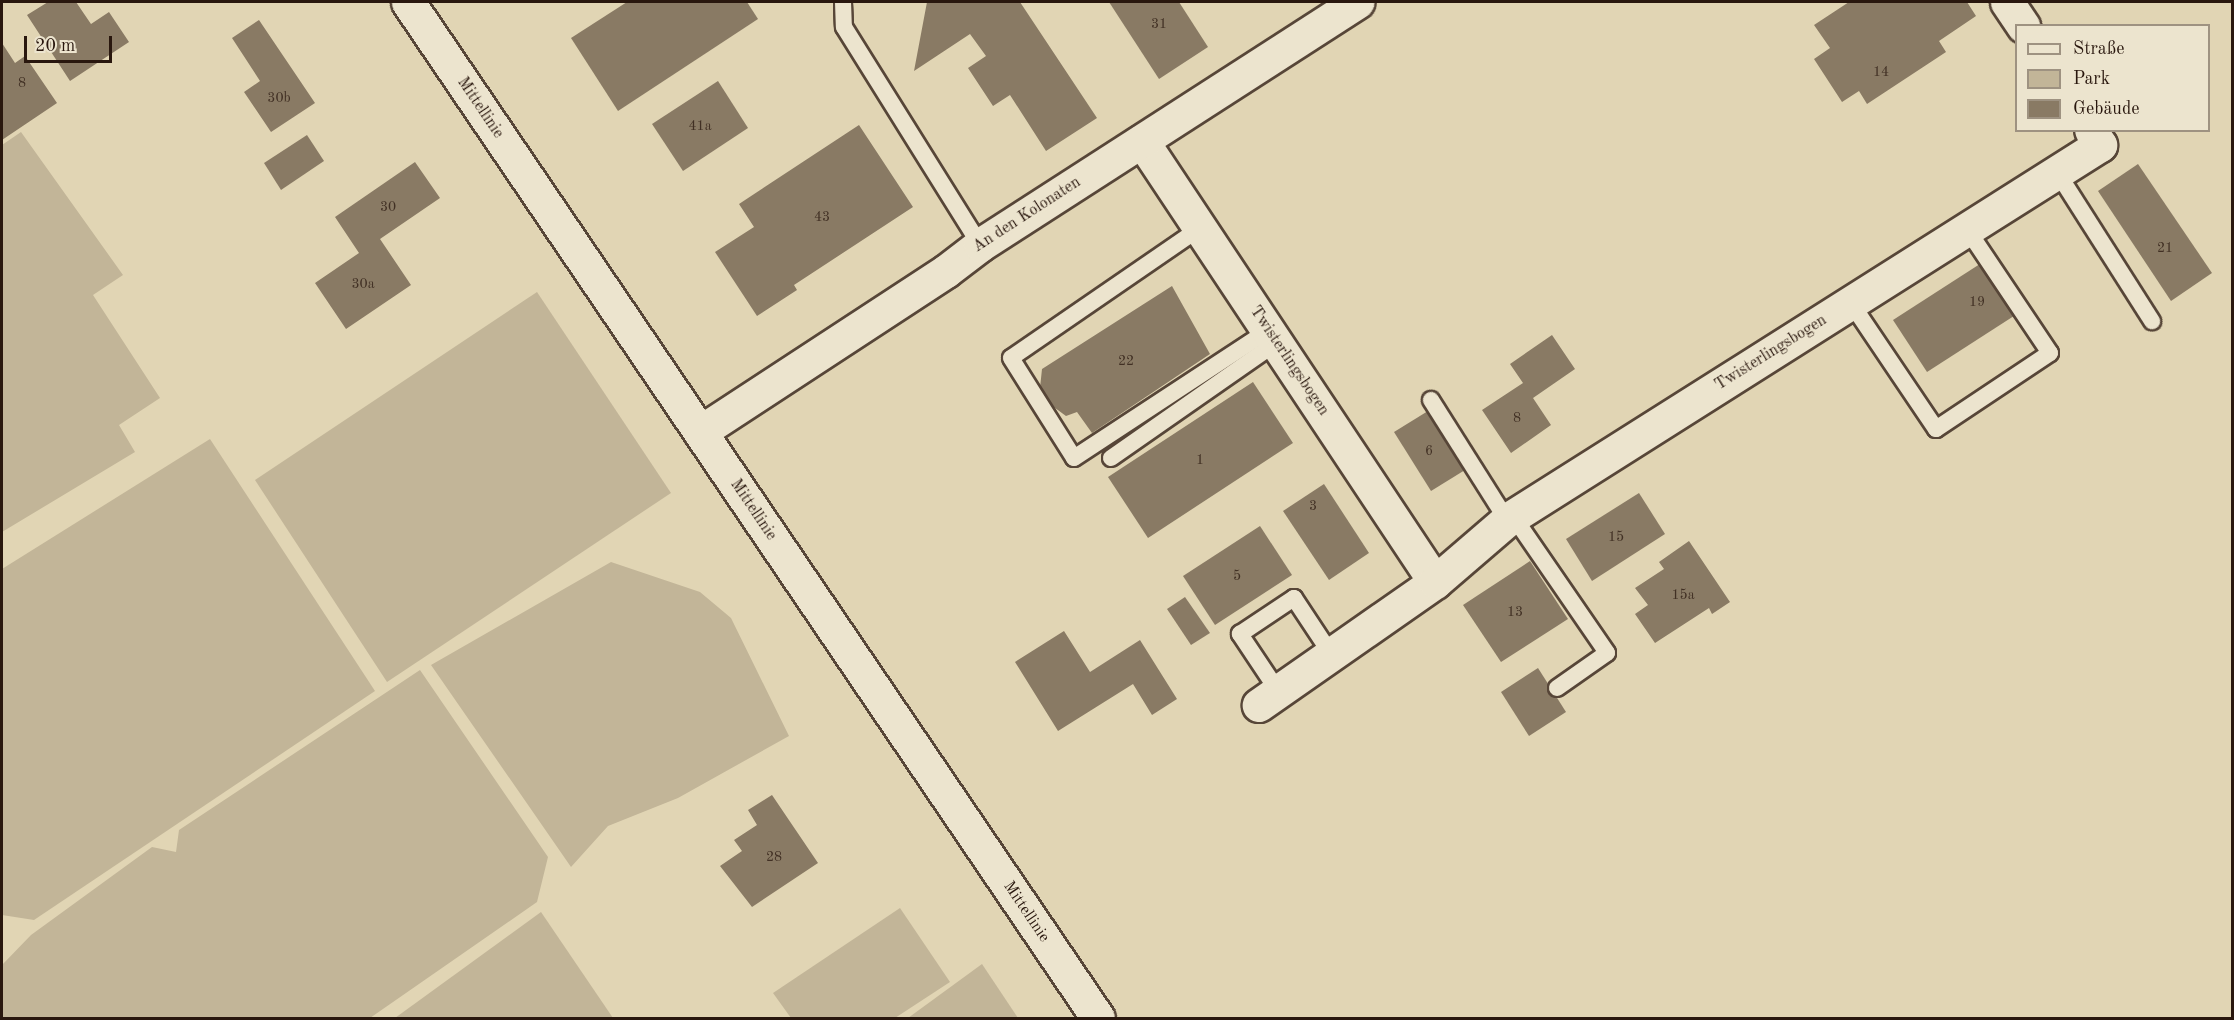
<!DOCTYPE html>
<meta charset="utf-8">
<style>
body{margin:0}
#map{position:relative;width:2234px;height:1020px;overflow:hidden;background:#e1d5b4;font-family:"Old Standard TT",serif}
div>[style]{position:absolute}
.green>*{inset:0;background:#c2b598}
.building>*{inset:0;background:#897a64}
.roads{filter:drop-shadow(2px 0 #574638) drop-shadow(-2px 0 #574638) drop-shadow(0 2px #574638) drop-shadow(0 -2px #574638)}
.service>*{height:16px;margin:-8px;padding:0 8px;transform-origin:8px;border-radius:8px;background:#ece4ce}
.minor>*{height:33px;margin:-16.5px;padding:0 16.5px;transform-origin:16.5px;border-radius:16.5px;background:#ece4ce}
.tertiary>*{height:33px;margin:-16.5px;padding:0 16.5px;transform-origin:16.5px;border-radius:16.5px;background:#ece4ce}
span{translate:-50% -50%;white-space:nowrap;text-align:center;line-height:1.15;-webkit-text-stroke:5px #ece4ce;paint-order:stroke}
.number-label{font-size:14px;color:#413024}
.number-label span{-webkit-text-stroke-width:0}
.street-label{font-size:16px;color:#29170e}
.frame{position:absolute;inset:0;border:3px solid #29170e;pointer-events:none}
.legend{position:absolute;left:2015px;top:24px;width:195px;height:108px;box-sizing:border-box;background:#ece4ce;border:2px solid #9e9281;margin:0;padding:8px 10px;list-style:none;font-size:18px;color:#29170e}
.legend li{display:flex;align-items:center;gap:12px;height:30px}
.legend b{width:30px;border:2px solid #9e9281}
.scale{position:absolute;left:24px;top:36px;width:88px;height:27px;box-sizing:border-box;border:3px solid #29170e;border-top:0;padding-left:8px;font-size:18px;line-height:21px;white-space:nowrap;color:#29170e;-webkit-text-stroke:4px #ece4ce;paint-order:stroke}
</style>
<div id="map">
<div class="green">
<i style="clip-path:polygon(21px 132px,123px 275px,93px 295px,160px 398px,119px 425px,135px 452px,2px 532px,2px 145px)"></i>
<i style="clip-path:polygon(537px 292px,671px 493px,387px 682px,255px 480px)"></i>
<i style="clip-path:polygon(210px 439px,375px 691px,34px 920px,2px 915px,2px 569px)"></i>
<i style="clip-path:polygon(611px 562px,700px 592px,731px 618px,789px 736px,678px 798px,608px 826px,571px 867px,431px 665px)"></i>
<i style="clip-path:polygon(420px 670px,548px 857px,537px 902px,370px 1018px,2px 1018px,2px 965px,31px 935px,152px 847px,176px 852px,179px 830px)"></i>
<i style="clip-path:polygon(900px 908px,950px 982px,895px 1018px,791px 1018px,773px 993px)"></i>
<i style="clip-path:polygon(541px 912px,613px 1018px,395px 1018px)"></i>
<i style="clip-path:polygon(982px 964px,1018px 1018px,908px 1018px)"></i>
</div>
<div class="building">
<i style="clip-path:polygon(48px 2px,76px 2px,91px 24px,109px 12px,129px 42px,70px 81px,27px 15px)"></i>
<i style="clip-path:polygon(627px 2px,747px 2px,758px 19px,618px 111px,571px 38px)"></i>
<i style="clip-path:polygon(927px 2px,1020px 2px,1097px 118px,1046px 151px,1010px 95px,993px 106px,968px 68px,986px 56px,970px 34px,914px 71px)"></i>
<i style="clip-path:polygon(1109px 2px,1179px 2px,1208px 47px,1159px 79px)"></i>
<i style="clip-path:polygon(1849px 2px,1967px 2px,1976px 16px,1939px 41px,1946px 52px,1867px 104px,1859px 91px,1842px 102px,1814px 59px,1830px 48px,1814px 25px)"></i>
<i style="clip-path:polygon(259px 20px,315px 103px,271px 132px,244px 92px,260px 81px,232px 38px)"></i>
<i style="clip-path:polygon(2px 43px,15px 63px,25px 56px,57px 103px,2px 140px)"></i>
<i style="clip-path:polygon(718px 81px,748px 128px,683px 171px,652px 124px)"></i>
<i style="clip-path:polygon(859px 125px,913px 207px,794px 285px,797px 290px,757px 316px,715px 252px,754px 227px,739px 204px)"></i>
<i style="clip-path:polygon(307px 135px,324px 161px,281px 190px,264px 163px)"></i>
<i style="clip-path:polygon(415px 162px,440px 198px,380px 239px,411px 285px,346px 329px,315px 283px,359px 253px,335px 217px)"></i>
<i style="clip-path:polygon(2138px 164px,2212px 273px,2171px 301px,2098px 191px)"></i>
<i style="clip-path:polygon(1983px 262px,2017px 314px,1927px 372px,1893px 320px)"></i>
<i style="clip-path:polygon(1172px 286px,1210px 354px,1092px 433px,1077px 412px,1066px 416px,1051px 405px,1040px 388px,1042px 369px)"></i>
<i style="clip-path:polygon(1552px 335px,1575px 369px,1533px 398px,1551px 425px,1511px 453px,1482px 410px,1523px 383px,1510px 364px)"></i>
<i style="clip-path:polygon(1253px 382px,1293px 443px,1148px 538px,1108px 477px)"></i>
<i style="clip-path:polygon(1428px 411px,1465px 470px,1431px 491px,1394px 432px)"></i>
<i style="clip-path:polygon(1324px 484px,1369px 553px,1329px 580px,1283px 511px)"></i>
<i style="clip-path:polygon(1639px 493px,1665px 534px,1592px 581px,1566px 539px)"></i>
<i style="clip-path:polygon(1260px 526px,1292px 575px,1215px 625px,1183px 576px)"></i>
<i style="clip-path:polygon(1689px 541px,1730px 602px,1712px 614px,1709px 608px,1655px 643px,1635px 614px,1648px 605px,1635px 588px,1664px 569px,1659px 562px)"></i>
<i style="clip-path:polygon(1530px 561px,1568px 619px,1501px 662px,1463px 605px)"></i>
<i style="clip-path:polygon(1185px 597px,1210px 633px,1191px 645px,1167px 609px)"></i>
<i style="clip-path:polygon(1064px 631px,1090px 672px,1140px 640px,1177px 699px,1152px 715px,1133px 684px,1058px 731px,1015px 662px)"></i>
<i style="clip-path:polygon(1538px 668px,1566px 712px,1529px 736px,1501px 692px)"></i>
<i style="clip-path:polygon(772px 795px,818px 863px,752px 907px,720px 866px,742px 851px,734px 840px,757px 825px,748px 810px)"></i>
</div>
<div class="roads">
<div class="service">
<i style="left:843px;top:2px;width:25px;rotate:88deg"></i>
<i style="left:844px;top:27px;width:257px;rotate:58deg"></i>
<i style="left:2057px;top:172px;width:177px;rotate:57.5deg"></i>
<i style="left:1200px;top:228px;width:229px;rotate:145.5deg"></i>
<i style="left:1011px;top:358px;width:118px;rotate:57.8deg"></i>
<i style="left:1074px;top:458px;width:233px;rotate:-33.3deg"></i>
<i style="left:1851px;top:303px;width:152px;rotate:56deg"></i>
<i style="left:1936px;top:429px;width:137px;rotate:-33.7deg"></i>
<i style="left:2050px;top:353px;width:149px;rotate:-123.8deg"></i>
<i style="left:1431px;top:400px;width:142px;rotate:57.7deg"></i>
<i style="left:1111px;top:458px;width:203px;rotate:-34.9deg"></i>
<i style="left:1513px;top:516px;width:166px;rotate:55.5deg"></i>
<i style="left:1607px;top:653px;width:61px;rotate:145deg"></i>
<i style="left:1278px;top:691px;width:69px;rotate:-123.7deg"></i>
<i style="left:1240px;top:634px;width:65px;rotate:-33.7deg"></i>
<i style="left:1294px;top:598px;width:67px;rotate:56.5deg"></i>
</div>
<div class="minor">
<i style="left:2007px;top:2px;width:29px;rotate:56deg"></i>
<i style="left:1142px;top:141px;width:529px;rotate:56.4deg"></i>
<i style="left:1435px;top:582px;width:215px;rotate:145.1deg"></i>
<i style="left:700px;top:432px;width:294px;rotate:-33.2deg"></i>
<i style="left:946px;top:271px;width:43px;rotate:-37.4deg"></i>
<i style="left:980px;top:245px;width:449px;rotate:-32.8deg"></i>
<i style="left:1435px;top:582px;width:95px;rotate:-40.7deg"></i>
<i style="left:1507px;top:520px;width:702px;rotate:-32.31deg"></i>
<i style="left:2100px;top:145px;width:17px;rotate:-121deg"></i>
</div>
<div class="tertiary">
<i style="left:408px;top:2px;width:1228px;rotate:55.82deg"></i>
</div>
</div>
<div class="number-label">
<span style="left:1159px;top:24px">31</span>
<span style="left:1881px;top:72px">14</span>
<span style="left:22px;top:83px">8</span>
<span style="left:279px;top:98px">30b</span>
<span style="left:700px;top:126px">41a</span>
<span style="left:388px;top:207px">30</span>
<span style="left:822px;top:217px">43</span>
<span style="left:2165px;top:248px">21</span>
<span style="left:363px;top:284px">30a</span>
<span style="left:1977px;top:302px">19</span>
<span style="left:1126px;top:361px">22</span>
<span style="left:1517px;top:418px">8</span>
<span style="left:1429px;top:451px">6</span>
<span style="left:1200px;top:460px">1</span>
<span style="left:1313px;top:506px">3</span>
<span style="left:1616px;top:537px">15</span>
<span style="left:1237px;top:576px">5</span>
<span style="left:1683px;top:595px">15a</span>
<span style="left:1515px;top:612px">13</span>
<span style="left:774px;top:857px">28</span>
</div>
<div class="street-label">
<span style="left:480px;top:108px;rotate:56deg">Mittellinie</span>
<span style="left:1027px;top:215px;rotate:-33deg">An den Kolonaten</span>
<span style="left:1771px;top:353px;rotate:-32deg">Twisterlingsbogen</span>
<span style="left:1289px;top:361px;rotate:56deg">Twisterlingsbogen</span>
<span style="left:753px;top:510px;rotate:56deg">Mittellinie</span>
<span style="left:1026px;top:912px;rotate:56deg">Mittellinie</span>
</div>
<div class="frame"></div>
<ul class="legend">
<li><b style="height:8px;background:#ece4ce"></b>Straße</li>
<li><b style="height:16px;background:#c2b598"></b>Park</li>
<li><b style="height:16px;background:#897a64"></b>Gebäude</li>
</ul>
<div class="scale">20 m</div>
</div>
